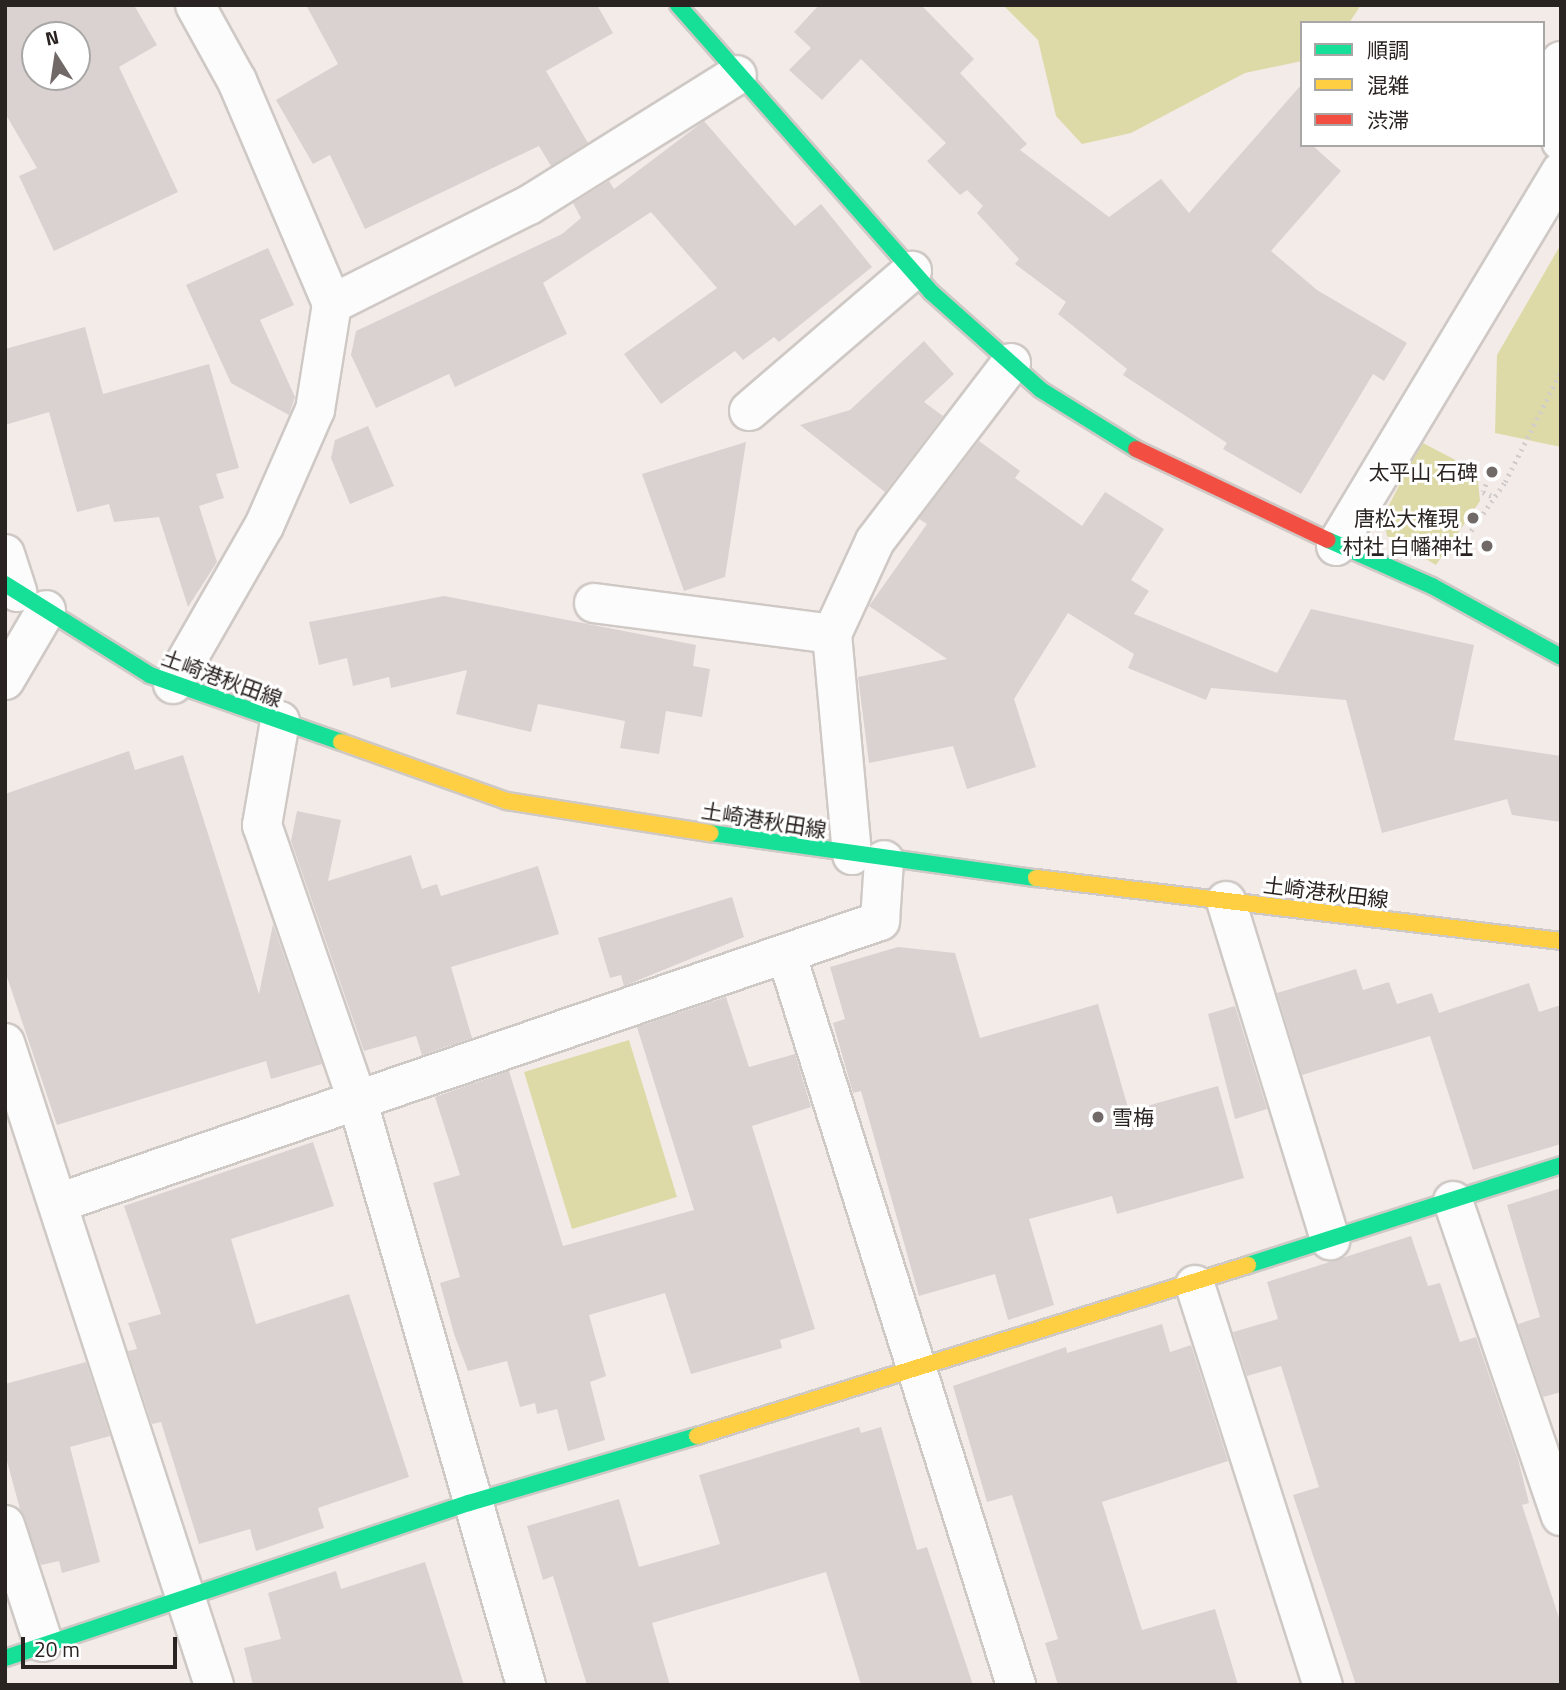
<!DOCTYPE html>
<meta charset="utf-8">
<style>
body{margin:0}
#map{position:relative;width:1566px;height:1690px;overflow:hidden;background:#f3ebe8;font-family:"Titillium Web","Noto Sans JP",sans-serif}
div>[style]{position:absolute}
.green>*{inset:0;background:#dedaa8}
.building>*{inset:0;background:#d9d2d1}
.path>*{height:4.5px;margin-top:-2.25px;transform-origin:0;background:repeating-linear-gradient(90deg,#d1cdcc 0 2px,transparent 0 7px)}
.roads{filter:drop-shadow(2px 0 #cfc9c6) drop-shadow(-2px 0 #cfc9c6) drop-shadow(0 2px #cfc9c6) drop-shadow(0 -2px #cfc9c6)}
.street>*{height:38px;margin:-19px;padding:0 19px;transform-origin:19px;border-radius:19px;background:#fdfcfc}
.fast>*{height:16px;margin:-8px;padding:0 8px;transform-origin:8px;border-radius:8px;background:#16e098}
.slow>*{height:16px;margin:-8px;padding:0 8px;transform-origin:8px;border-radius:8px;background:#ffcf43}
.jam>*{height:16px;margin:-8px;padding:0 8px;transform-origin:8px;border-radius:8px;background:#f24e42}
.dots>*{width:19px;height:19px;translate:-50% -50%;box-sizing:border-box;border:4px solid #fff;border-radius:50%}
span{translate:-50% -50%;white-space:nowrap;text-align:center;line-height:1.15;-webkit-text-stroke:6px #fff;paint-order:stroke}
.poi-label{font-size:21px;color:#292321}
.right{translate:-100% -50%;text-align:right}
.left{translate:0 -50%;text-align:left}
.street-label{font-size:21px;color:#292321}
.frame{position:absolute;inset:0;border:7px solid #292321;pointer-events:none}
.legend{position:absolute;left:1300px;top:21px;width:245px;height:126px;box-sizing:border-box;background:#fff;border:2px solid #a9a7a6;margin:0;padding:9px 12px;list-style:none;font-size:21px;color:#292321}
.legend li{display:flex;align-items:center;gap:14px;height:35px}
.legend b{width:35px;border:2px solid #a9a7a6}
.north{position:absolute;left:21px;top:21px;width:70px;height:70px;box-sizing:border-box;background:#fff;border:2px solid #a9a7a6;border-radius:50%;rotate:348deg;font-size:19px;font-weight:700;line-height:28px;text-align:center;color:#292321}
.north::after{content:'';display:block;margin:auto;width:24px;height:32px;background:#706967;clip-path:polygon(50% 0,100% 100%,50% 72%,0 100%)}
.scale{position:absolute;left:21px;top:1637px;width:156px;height:32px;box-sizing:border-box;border:4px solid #292321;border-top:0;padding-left:9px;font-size:21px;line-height:24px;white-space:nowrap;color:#292321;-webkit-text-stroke:5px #fff;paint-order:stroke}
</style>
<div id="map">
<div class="green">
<i style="clip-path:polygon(1003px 5px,1361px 5px,1349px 23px,1302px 23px,1302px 61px,1245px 73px,1131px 133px,1082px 144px,1056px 116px,1038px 40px)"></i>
<i style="clip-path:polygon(1561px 244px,1561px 447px,1495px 433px,1497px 355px)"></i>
<i style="clip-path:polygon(1421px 442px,1467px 466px,1478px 481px,1480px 501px,1436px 565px,1387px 536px,1383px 517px)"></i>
<i style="clip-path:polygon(629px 1040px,677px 1197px,572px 1229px,524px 1072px)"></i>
</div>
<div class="building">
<i style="clip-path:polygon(evenodd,5px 5px,134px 5px,157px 45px,119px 67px,178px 192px,54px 251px,19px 176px,37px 168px,5px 113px,5px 5px,35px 35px,77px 35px,77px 77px,35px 77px,35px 35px)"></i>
<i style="clip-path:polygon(306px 5px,597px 5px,613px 33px,546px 71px,588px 143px,551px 166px,539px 146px,365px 229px,330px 155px,313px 164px,276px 100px,338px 64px)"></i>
<i style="clip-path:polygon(819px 5px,921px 5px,974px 59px,960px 73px,1027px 144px,1020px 150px,1109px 217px,1161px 179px,1189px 213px,1302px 84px,1302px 145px,1312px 145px,1341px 171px,1271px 251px,1317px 290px,1407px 343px,1384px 381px,1373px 374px,1301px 494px,1223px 449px,1227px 443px,1123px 375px,1127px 369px,1058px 314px,1066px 302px,1015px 264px,1019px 259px,977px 213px,983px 206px,967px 190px,960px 195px,927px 161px,946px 143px,861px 59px,822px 100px,789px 70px,811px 48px,794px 32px)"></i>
<i style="clip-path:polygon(704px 121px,795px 226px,821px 204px,872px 267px,779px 342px,774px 337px,743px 360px,735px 351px,661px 404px,624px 354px,717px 288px,651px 212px,543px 283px,567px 334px,455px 387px,449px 374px,376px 408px,351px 355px,356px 331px,562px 234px,581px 218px,573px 203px,609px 181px,614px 189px)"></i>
<i style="clip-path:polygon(268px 248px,294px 305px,260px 320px,295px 397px,289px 415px,231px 383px,186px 285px)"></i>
<i style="clip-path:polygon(85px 327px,103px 394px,209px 364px,239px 468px,216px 474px,224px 498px,199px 506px,217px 562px,188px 607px,159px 517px,114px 522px,109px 504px,77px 512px,49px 412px,5px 425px,5px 349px)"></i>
<i style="clip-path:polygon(924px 341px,954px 374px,924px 402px,943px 416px,885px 492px,800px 425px,850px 410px)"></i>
<i style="clip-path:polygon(368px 426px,394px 486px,350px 504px,331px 458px,335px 440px)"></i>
<i style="clip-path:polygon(979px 441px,1020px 471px,1015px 478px,1082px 526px,1105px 492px,1164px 529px,1131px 580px,1149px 591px,1134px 614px,1277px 673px,1311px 609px,1474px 645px,1454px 740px,1561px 756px,1561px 822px,1512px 815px,1507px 799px,1382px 833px,1346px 700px,1211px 688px,1206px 700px,1128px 668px,1134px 654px,1068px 613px,1014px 699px,1036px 767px,967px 789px,953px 746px,869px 763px,858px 677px,947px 659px,869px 606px,927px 524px,919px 519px)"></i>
<i style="clip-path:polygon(746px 442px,725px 577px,684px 591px,642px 474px)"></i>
<i style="clip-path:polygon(444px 596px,696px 645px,693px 666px,710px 669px,702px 717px,666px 711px,659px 754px,620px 748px,625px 721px,538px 704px,531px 732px,456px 714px,467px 670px,391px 688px,389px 677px,353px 686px,347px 658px,319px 665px,309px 622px)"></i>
<i style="clip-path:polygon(129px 751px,135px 770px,183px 755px,259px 994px,273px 924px,322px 1064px,271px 1079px,266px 1061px,57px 1125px,5px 971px,5px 794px)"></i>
<i style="clip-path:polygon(297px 811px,341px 820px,328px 881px,411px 855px,422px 889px,437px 884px,441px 896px,538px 866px,559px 934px,451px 967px,472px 1038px,422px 1055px,416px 1036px,364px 1051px,291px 841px)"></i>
<i style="clip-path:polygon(732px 897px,744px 937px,624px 986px,621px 975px,610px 978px,598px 938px)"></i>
<i style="clip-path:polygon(898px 947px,955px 953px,980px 1038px,1098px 1004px,1129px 1111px,1218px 1086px,1244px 1178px,1117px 1214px,1112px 1196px,1029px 1219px,1054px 1305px,1008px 1320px,995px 1274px,919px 1296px,861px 1091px,853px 1093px,833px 1023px,845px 1019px,830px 967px)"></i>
<i style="clip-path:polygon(1356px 969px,1363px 990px,1389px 982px,1397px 1004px,1432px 993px,1439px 1013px,1529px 983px,1539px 1012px,1561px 1005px,1561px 1144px,1473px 1170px,1430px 1036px,1302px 1075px,1277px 993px)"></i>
<i style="clip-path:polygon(726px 997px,749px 1067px,795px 1054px,811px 1107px,752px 1126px,815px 1329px,780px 1340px,782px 1348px,691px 1374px,665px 1293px,589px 1315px,606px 1376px,590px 1382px,605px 1440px,568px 1451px,557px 1409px,537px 1414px,535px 1403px,520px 1407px,507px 1361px,468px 1371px,454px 1334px,440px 1283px,460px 1277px,433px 1183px,460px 1175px,435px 1097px,509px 1071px,563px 1246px,694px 1210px,637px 1027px)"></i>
<i style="clip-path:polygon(1235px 1006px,1267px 1109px,1235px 1119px,1208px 1014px)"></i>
<i style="clip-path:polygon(313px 1142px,334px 1206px,231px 1239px,256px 1324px,349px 1294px,409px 1477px,318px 1508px,324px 1528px,256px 1551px,250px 1529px,199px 1544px,161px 1422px,152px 1424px,128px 1351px,137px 1349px,128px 1323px,161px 1314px,124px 1206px)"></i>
<i style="clip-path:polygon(1561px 1188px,1561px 1392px,1543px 1397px,1518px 1324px,1540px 1317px,1507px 1205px)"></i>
<i style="clip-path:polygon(1411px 1236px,1428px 1286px,1440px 1283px,1460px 1342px,1476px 1337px,1518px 1459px,1529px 1503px,1522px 1505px,1561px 1624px,1561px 1685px,1356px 1685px,1293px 1495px,1319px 1487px,1281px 1366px,1247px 1376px,1233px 1332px,1278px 1319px,1267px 1282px)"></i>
<i style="clip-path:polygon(1162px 1324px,1170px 1352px,1191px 1345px,1228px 1461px,1102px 1502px,1142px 1630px,1215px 1609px,1238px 1685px,1058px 1685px,1045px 1643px,1058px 1639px,1012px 1495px,987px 1502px,953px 1386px,1066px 1347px,1067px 1353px)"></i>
<i style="clip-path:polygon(86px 1362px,110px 1436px,70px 1447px,100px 1562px,62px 1573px,59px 1561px,41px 1565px,20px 1509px,5px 1454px,5px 1384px)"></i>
<i style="clip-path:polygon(859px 1427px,861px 1433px,881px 1427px,917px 1550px,927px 1547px,973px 1685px,861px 1685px,826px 1572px,652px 1623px,670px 1685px,587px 1685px,553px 1576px,543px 1580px,527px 1526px,619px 1499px,639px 1567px,720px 1544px,699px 1475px)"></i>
<i style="clip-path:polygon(425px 1562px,464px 1685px,253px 1685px,244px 1648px,281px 1639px,268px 1593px,336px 1571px,341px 1589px)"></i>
</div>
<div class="path">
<i style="left:1489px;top:478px;width:15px;rotate:113deg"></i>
<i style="left:1483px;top:492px;width:12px;rotate:24deg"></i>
<i style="left:1459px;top:548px;width:80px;rotate:-55.1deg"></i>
<i style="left:1505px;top:482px;width:124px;rotate:-63.2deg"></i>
</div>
<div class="roads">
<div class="street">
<i style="left:195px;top:5px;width:87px;rotate:61.1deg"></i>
<i style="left:237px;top:81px;width:242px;rotate:66.9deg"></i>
<i style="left:332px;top:304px;width:220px;rotate:-26.7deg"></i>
<i style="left:529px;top:205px;width:245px;rotate:-32deg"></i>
<i style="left:1561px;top:61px;width:80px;rotate:90deg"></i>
<i style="left:749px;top:411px;width:215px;rotate:-40.7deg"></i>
<i style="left:1336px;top:546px;width:437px;rotate:-59deg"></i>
<i style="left:5px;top:554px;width:40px;rotate:72deg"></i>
<i style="left:594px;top:603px;width:240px;rotate:7.4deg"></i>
<i style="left:832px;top:634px;width:222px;rotate:84.8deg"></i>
<i style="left:832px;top:634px;width:102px;rotate:-65.2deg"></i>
<i style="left:875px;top:541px;width:224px;rotate:-52.6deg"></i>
<i style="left:5px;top:680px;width:81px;rotate:-59.6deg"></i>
<i style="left:173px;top:684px;width:182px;rotate:-60.1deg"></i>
<i style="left:264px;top:526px;width:127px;rotate:-66.3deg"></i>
<i style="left:315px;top:410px;width:107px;rotate:-80.9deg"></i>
<i style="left:280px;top:721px;width:106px;rotate:99.8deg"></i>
<i style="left:262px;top:825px;width:290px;rotate:70.9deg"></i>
<i style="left:357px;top:1099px;width:610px;rotate:73.91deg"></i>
<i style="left:1226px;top:901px;width:355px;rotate:72.9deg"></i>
<i style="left:787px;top:956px;width:764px;rotate:72.56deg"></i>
<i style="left:5px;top:1043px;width:675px;rotate:71.97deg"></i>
<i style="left:1453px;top:1201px;width:333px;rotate:71.1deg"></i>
<i style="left:58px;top:1203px;width:869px;rotate:-18.94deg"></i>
<i style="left:880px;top:921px;width:61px;rotate:-86.2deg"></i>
<i style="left:1195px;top:1285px;width:420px;rotate:72.3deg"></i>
<i style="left:5px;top:1525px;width:123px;rotate:72deg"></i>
</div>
<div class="fast">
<i style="left:678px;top:5px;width:383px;rotate:48.6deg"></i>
<i style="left:931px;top:292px;width:147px;rotate:41.7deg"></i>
<i style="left:1041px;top:390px;width:112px;rotate:31.8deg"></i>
<i style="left:1328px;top:540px;width:114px;rotate:23.9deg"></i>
<i style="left:1432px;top:586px;width:147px;rotate:28.8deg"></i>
<i style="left:5px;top:584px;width:171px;rotate:32.1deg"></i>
<i style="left:150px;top:675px;width:202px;rotate:19.3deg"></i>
<i style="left:710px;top:833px;width:329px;rotate:7.9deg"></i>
<i style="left:1248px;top:1265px;width:329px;rotate:-17.7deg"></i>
<i style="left:5px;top:1658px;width:489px;rotate:-18.5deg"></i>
<i style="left:469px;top:1503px;width:238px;rotate:-16.4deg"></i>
</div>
<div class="slow">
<i style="left:341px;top:742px;width:176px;rotate:19.6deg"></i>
<i style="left:507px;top:801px;width:206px;rotate:9deg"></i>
<i style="left:1036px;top:878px;width:529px;rotate:6.84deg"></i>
<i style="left:697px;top:1436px;width:577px;rotate:-17.24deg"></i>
</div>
<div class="jam">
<i style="left:1136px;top:449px;width:212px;rotate:25.4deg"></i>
</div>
</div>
<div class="dots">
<i style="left:1492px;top:472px;background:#706967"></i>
<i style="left:1473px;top:518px;background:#706967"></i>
<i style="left:1487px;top:546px;background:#706967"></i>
<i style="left:1098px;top:1117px;background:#706967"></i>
</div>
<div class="poi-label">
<span class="right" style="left:1478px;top:472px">太平山 石碑</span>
<span class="right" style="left:1459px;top:518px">唐松大権現</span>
<span class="right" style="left:1473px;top:546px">村社 白幡神社</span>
<span class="left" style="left:1112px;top:1117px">雪梅</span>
</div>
<div class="street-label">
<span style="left:222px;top:678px;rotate:20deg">土崎港秋田線</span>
<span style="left:764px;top:820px;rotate:9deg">土崎港秋田線</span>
<span style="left:1326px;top:892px;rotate:7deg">土崎港秋田線</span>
</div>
<div class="frame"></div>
<ul class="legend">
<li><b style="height:9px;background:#16e098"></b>順調</li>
<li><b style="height:9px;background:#ffcf43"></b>混雑</li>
<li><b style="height:9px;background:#f24e42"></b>渋滞</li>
</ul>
<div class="north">N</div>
<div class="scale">20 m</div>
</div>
